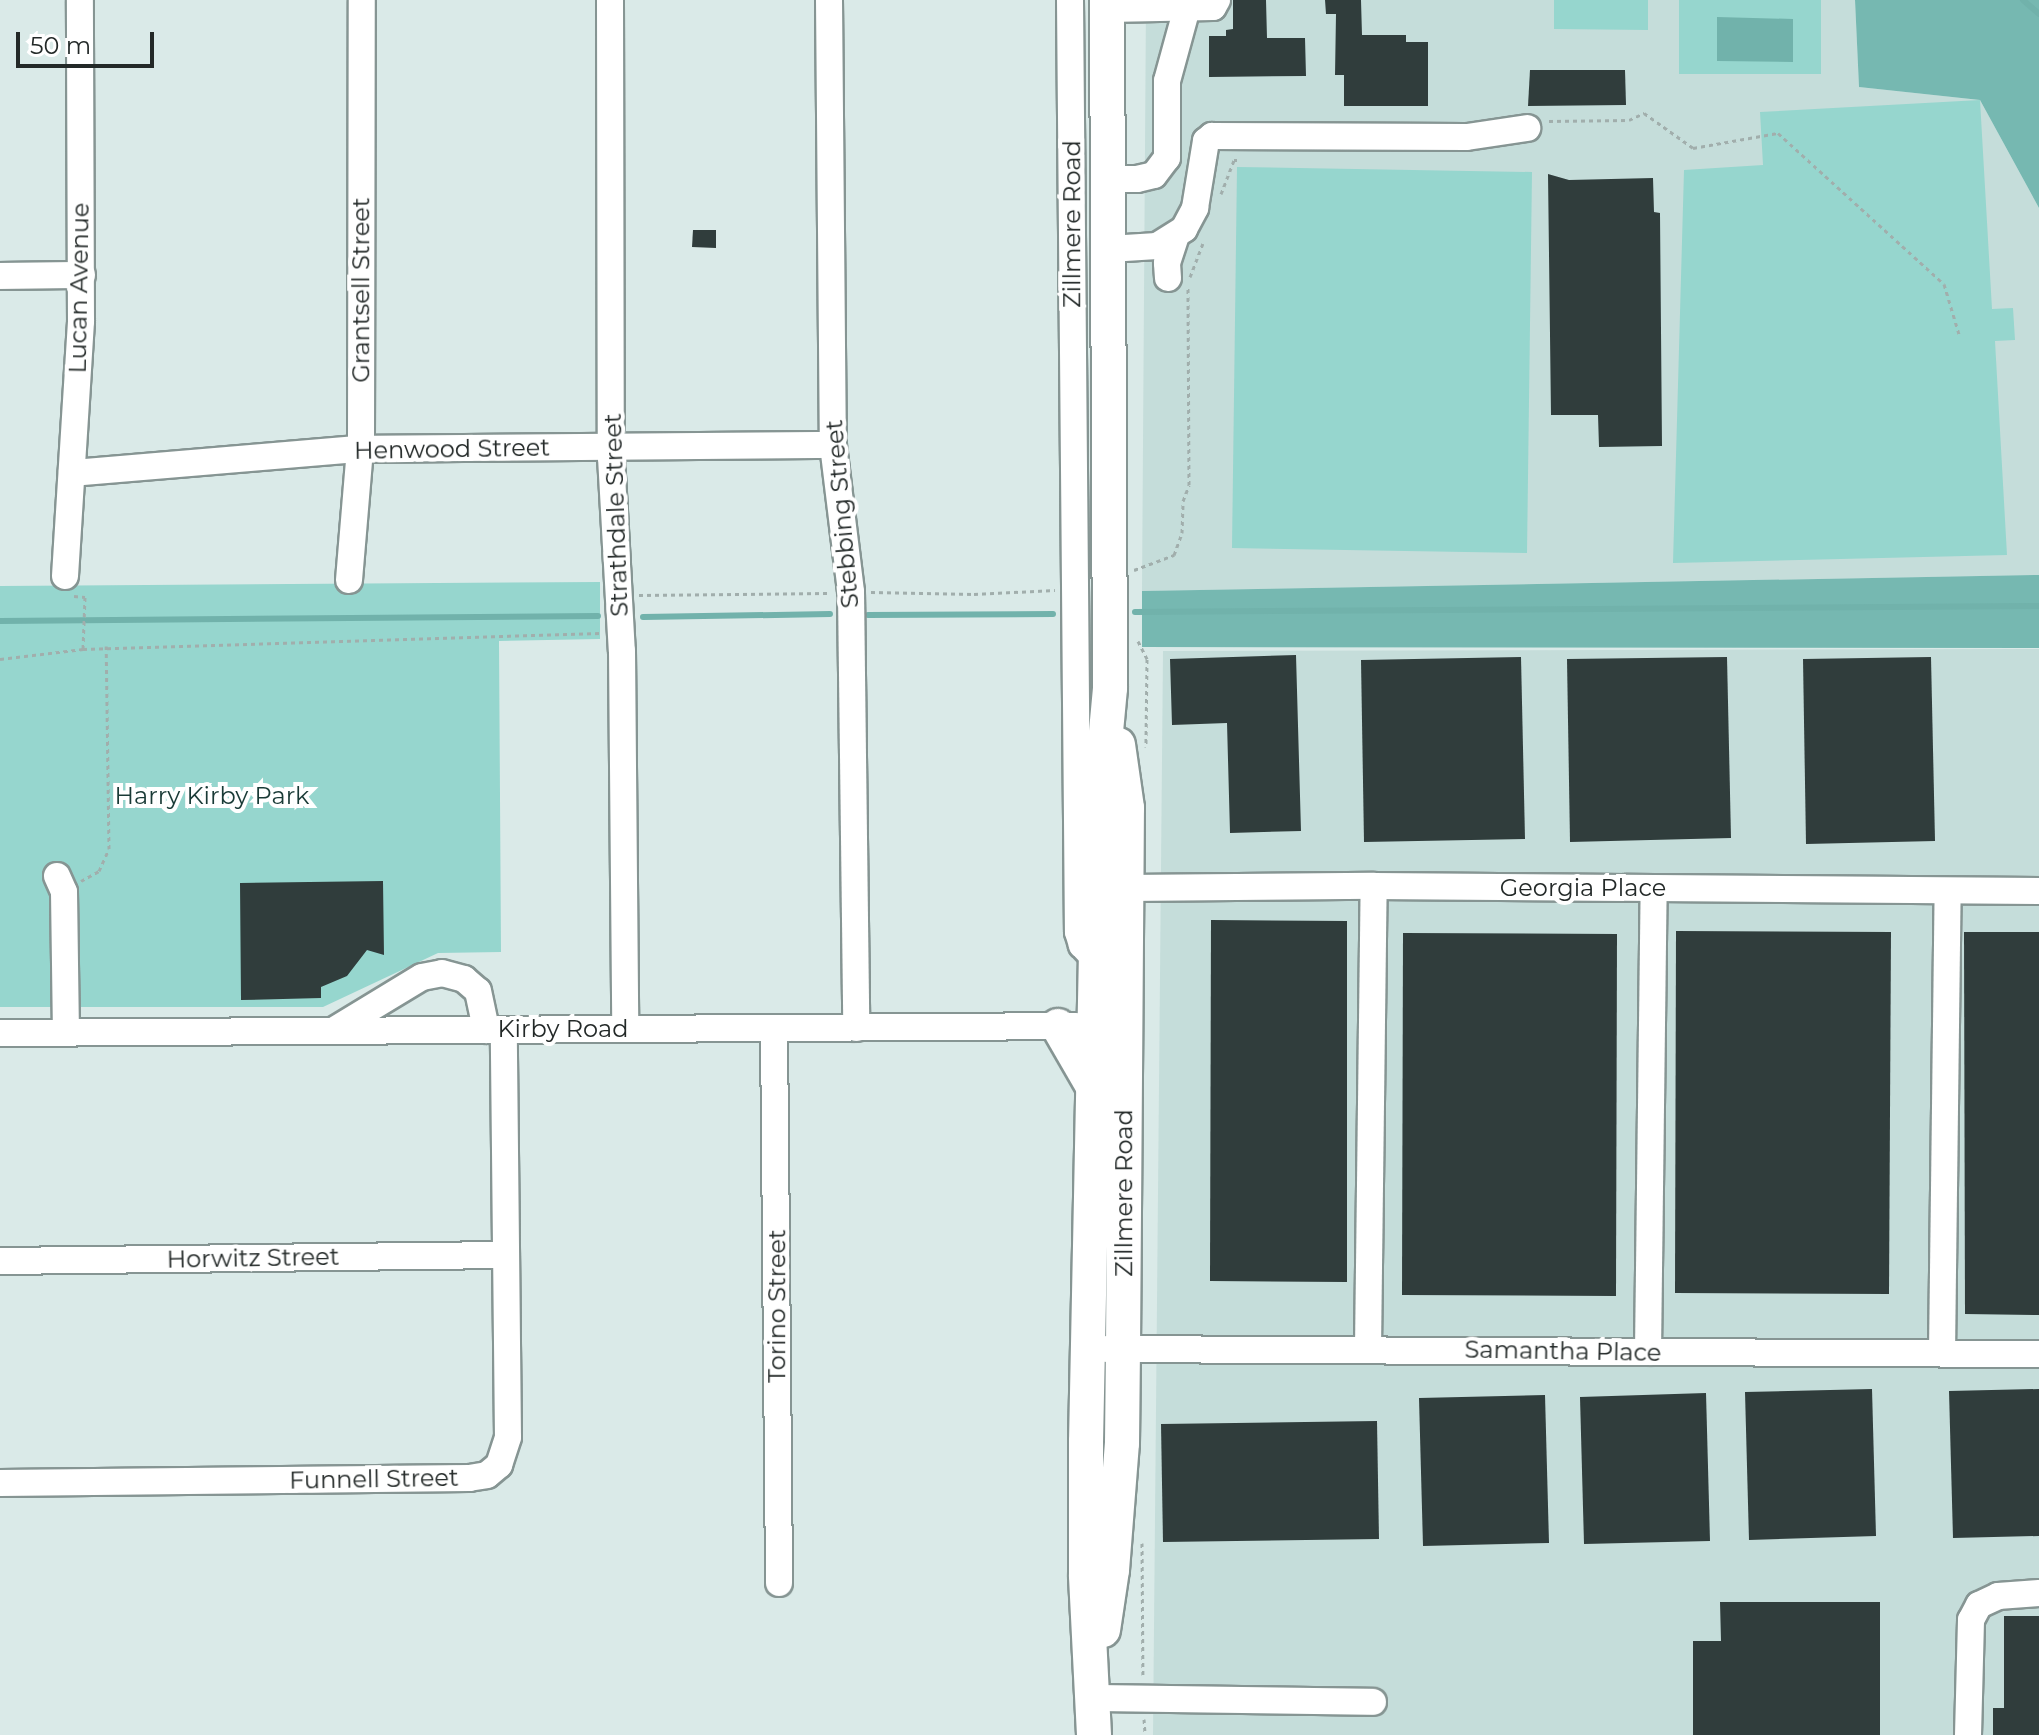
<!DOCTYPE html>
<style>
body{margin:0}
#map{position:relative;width:2039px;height:1735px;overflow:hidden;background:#daeae8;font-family:Montserrat,sans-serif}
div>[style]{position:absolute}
.built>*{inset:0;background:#c5ddda}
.green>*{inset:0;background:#96d6ce}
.forest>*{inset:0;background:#76b8b1}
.water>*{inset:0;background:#71b2ab}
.stream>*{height:6px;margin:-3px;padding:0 3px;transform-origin:3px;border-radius:3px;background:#71b2ab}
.building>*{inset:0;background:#303d3c}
.path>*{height:3px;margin-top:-1.5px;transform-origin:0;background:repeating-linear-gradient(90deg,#a1aeac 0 4px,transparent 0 8px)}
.roads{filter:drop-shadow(2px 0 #869593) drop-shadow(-2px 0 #869593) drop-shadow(0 2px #869593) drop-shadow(0 -2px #869593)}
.minor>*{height:26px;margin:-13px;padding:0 13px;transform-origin:13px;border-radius:13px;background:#fff}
.major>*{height:34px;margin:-17px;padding:0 17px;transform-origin:17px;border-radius:17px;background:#fff}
span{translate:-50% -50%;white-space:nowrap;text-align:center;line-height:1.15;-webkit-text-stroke:8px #fff;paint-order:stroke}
.street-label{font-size:24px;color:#232928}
.park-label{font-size:24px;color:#193a36}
.scale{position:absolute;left:16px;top:32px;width:138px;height:36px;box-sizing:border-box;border:4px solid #232928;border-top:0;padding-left:10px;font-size:24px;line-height:28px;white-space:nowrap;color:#232928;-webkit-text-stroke:6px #fff;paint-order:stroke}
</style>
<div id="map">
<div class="built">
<i style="clip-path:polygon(1146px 0,1855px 0,1859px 87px,1980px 100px,2039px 208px,2039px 575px,1142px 591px)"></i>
<i style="clip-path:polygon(2039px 649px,2039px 1735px,1153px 1735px,1163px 651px)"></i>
</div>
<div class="green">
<i style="clip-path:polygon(1554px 0,1648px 0,1648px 30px,1554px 29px)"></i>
<i style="clip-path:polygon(1679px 0,1821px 0,1821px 74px,1679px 74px)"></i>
<i style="clip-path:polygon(1980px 100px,1992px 309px,2013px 308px,2015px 340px,1995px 341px,2007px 555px,1673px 563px,1684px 170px,1763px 165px,1760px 112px)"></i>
<i style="clip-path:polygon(1237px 167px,1532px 172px,1527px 553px,1232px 548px)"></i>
<i style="clip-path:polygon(600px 582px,600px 639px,499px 641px,501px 952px,438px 953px,323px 1007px,0 1007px,0 586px)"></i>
</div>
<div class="forest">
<i style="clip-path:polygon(1855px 0,2039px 0,2039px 208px,1980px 100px,1859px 87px)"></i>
<i style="clip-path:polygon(2039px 575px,2039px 648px,1142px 647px,1142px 591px)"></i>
</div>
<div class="water">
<i style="clip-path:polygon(1717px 17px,1793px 19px,1793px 62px,1717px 61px)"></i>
</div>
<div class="stream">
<i style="left:2023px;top:0;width:21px;rotate:41deg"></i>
<i style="left:1135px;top:612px;width:904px;rotate:-0.38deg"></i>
<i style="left:868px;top:615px;width:185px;rotate:-0.3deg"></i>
<i style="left:643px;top:617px;width:187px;rotate:-0.9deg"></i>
<i style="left:0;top:621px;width:598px;rotate:-0.48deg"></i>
</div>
<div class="building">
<i style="clip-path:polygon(1233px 0,1266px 0,1267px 38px,1305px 38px,1306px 76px,1209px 77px,1209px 36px,1226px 36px,1226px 30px,1233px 29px)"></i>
<i style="clip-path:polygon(1325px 0,1361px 0,1362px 35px,1406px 35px,1406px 42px,1428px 42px,1428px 106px,1344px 106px,1344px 75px,1335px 75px,1336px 14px,1326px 14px)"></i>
<i style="clip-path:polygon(1530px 70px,1625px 70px,1626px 105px,1528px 106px)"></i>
<i style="clip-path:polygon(1548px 174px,1569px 180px,1653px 178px,1654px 212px,1660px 213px,1662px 446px,1599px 447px,1598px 415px,1551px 415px)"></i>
<i style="clip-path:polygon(693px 230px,716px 230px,716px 248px,692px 247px)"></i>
<i style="clip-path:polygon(1296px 655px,1301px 831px,1230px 833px,1227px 723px,1172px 725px,1170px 659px)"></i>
<i style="clip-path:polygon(1521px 657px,1525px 839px,1364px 842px,1361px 660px)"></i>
<i style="clip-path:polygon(1727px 657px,1731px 838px,1570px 842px,1567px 659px)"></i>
<i style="clip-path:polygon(1931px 657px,1935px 841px,1806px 844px,1803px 659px)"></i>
<i style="clip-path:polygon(383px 881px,384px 955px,367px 950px,347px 976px,321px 987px,321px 998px,241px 1000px,240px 883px)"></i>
<i style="clip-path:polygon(1211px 920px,1347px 921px,1347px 1282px,1210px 1281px)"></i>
<i style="clip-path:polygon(1676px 931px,1891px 932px,1889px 1294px,1675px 1293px)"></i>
<i style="clip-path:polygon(1964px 932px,2039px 932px,2039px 1315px,1965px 1314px)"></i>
<i style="clip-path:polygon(1403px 933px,1617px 934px,1616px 1296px,1402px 1295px)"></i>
<i style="clip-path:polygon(1872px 1389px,1876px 1536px,1749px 1540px,1745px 1392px)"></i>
<i style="clip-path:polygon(2039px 1389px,2039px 1536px,1953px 1538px,1949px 1391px)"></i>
<i style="clip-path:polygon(1706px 1393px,1710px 1541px,1584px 1544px,1580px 1397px)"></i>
<i style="clip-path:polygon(1545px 1395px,1549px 1543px,1423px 1546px,1419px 1398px)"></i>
<i style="clip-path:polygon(1377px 1421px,1379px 1539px,1163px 1542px,1161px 1424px)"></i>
<i style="clip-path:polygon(1720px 1602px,1880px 1602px,1880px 1735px,1693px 1735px,1693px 1641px,1721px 1641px)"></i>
<i style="clip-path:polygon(2004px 1616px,2039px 1616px,2039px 1735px,1993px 1735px,1993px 1708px,2004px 1708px)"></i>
</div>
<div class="path">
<i style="left:1549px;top:121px;width:80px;rotate:-0.7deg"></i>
<i style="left:1629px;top:120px;width:17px;rotate:-25deg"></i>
<i style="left:1644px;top:113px;width:60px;rotate:35.5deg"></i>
<i style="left:1693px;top:148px;width:86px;rotate:-10deg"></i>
<i style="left:1778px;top:133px;width:224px;rotate:42.3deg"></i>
<i style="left:1944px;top:284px;width:52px;rotate:73.3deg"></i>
<i style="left:1221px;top:194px;width:36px;rotate:-69deg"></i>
<i style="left:1234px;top:160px;width:3px"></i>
<i style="left:1190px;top:277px;width:36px;rotate:-69deg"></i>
<i style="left:1134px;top:570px;width:43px;rotate:-20.6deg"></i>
<i style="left:1174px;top:555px;width:23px;rotate:-70deg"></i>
<i style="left:1182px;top:533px;width:32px;rotate:-88deg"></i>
<i style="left:1183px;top:501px;width:17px;rotate:-69deg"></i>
<i style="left:1189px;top:485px;width:197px;rotate:-90.3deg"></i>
<i style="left:871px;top:592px;width:103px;rotate:1.1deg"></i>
<i style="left:974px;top:594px;width:81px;rotate:-2.8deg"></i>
<i style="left:639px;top:595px;width:188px;rotate:-0.6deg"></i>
<i style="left:74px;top:596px;width:11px;rotate:5deg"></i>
<i style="left:85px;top:597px;width:52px;rotate:92.2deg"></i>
<i style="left:83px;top:649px;width:518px;rotate:-1.77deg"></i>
<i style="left:1138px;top:641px;width:20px;rotate:63deg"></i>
<i style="left:1147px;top:659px;width:88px;rotate:90.7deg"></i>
<i style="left:0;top:659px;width:84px;rotate:-6.9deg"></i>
<i style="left:81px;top:881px;width:21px;rotate:-29deg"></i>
<i style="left:99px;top:871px;width:24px;rotate:-66deg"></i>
<i style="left:109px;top:849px;width:203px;rotate:-90.8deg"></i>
<i style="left:1142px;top:1543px;width:132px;rotate:89.6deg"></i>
<i style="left:1144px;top:1719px;width:16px;rotate:86deg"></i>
</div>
<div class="roads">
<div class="minor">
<i style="left:610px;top:0;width:457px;rotate:89.9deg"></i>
<i style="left:611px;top:457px;width:194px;rotate:86.8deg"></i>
<i style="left:622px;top:651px;width:378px;rotate:89.5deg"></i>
<i style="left:829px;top:0;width:445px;rotate:89.5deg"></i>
<i style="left:833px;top:445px;width:148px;rotate:83deg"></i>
<i style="left:851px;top:592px;width:436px;rotate:89.3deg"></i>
<i style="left:1070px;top:0;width:932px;rotate:89.51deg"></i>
<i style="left:1078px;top:932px;width:14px;rotate:73deg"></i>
<i style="left:1082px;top:945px;width:21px;rotate:47deg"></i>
<i style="left:1107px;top:9px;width:106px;rotate:-1.1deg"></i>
<i style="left:1213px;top:7px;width:8px;rotate:-60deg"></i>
<i style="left:1108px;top:179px;width:29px"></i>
<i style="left:1137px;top:179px;width:17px;rotate:-13deg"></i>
<i style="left:1154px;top:175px;width:21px;rotate:-53deg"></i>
<i style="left:1167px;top:158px;width:77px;rotate:-90deg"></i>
<i style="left:1167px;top:81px;width:76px;rotate:-74.7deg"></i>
<i style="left:1109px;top:249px;width:48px;rotate:-3.6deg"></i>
<i style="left:1157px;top:246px;width:32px;rotate:-32deg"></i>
<i style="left:1184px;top:229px;width:24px;rotate:-62deg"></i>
<i style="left:1195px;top:208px;width:68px;rotate:-80.7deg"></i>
<i style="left:1206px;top:141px;width:8px;rotate:-40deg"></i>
<i style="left:1212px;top:136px;width:255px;rotate:0.2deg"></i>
<i style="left:1467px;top:137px;width:61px;rotate:-8.5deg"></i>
<i style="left:0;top:276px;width:82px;rotate:-0.7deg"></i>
<i style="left:1168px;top:278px;width:15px;rotate:-94deg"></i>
<i style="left:1167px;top:263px;width:28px;rotate:-72deg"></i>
<i style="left:72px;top:473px;width:288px;rotate:-4.8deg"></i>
<i style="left:359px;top:449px;width:474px;rotate:-0.5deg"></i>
<i style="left:65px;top:576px;width:256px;rotate:-86.4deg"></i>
<i style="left:81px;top:321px;width:321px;rotate:-90.2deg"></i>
<i style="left:349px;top:580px;width:143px;rotate:-85.2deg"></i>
<i style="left:361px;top:438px;width:438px;rotate:-89.9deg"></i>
<i style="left:57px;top:876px;width:17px;rotate:66deg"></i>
<i style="left:64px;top:892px;width:140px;rotate:89.2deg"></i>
<i style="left:1127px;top:888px;width:247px;rotate:-0.5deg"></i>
<i style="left:1374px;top:886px;width:665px;rotate:0.43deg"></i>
<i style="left:336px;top:1029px;width:100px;rotate:-31.2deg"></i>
<i style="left:422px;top:977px;width:20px;rotate:-11deg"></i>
<i style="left:442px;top:973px;width:23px;rotate:15deg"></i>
<i style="left:464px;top:979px;width:18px;rotate:41deg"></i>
<i style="left:478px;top:991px;width:40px;rotate:78deg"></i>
<i style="left:774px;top:1029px;width:554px;rotate:89.48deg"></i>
<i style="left:0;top:1033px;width:1076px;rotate:-0.37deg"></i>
<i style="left:0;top:1261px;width:506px;rotate:-0.68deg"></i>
<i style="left:1107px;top:1349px;width:932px;rotate:0.31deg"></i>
<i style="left:1368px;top:1349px;width:463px;rotate:-89.3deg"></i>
<i style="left:1648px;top:1352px;width:463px;rotate:-89.3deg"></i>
<i style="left:1942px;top:1353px;width:461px;rotate:-89.3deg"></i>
<i style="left:0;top:1483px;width:469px;rotate:-0.6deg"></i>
<i style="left:469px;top:1478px;width:18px;rotate:-9deg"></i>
<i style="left:487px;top:1475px;width:16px;rotate:-40deg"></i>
<i style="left:499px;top:1465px;width:29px;rotate:-72deg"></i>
<i style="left:508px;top:1437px;width:407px;rotate:-90.6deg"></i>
<i style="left:1093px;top:1698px;width:280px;rotate:0.8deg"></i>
<i style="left:1968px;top:1735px;width:115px;rotate:-88.5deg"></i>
<i style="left:1971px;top:1620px;width:17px;rotate:-62deg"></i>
<i style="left:1979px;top:1605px;width:21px;rotate:-25deg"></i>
<i style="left:1998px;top:1596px;width:41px;rotate:-4.2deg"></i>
</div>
<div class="major">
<i style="left:1058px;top:1026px;width:68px;rotate:60deg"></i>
<i style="left:1103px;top:1630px;width:61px;rotate:-81.5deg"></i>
<i style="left:1112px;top:1570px;width:127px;rotate:-85.5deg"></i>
<i style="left:1122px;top:1443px;width:95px;rotate:-89.4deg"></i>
<i style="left:1123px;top:1348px;width:540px;rotate:-89.58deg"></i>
<i style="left:1127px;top:808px;width:64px;rotate:-98.1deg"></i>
<i style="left:1094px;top:1735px;width:160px;rotate:-92.9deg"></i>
<i style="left:1086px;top:1575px;width:133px;rotate:-90deg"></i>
<i style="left:1086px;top:1442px;width:635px;rotate:-88.83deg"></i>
<i style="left:1099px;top:807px;width:120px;rotate:-84.7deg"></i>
<i style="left:1110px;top:688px;width:688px;rotate:-90.25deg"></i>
</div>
</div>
<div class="street-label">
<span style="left:1072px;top:224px;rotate:-90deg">Zillmere Road</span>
<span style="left:79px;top:288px;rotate:-89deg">Lucan Avenue</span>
<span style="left:361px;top:290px;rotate:-90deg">Grantsell Street</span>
<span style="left:452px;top:449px;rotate:-1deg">Henwood Street</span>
<span style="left:842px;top:514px;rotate:-95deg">Stebbing Street</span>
<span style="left:616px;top:515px;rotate:-92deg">Strathdale Street</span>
<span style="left:1583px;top:888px">Georgia Place</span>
<span style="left:563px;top:1029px">Kirby Road</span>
<span style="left:1124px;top:1193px;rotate:-90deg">Zillmere Road</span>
<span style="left:253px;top:1258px;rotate:-1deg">Horwitz Street</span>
<span style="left:777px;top:1306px;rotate:-90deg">Torino Street</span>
<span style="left:1563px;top:1351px;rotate:1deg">Samantha Place</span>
<span style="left:374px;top:1479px;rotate:-1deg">Funnell Street</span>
</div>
<div class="park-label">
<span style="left:212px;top:796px">Harry Kirby Park</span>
</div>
<div class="scale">50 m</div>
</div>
